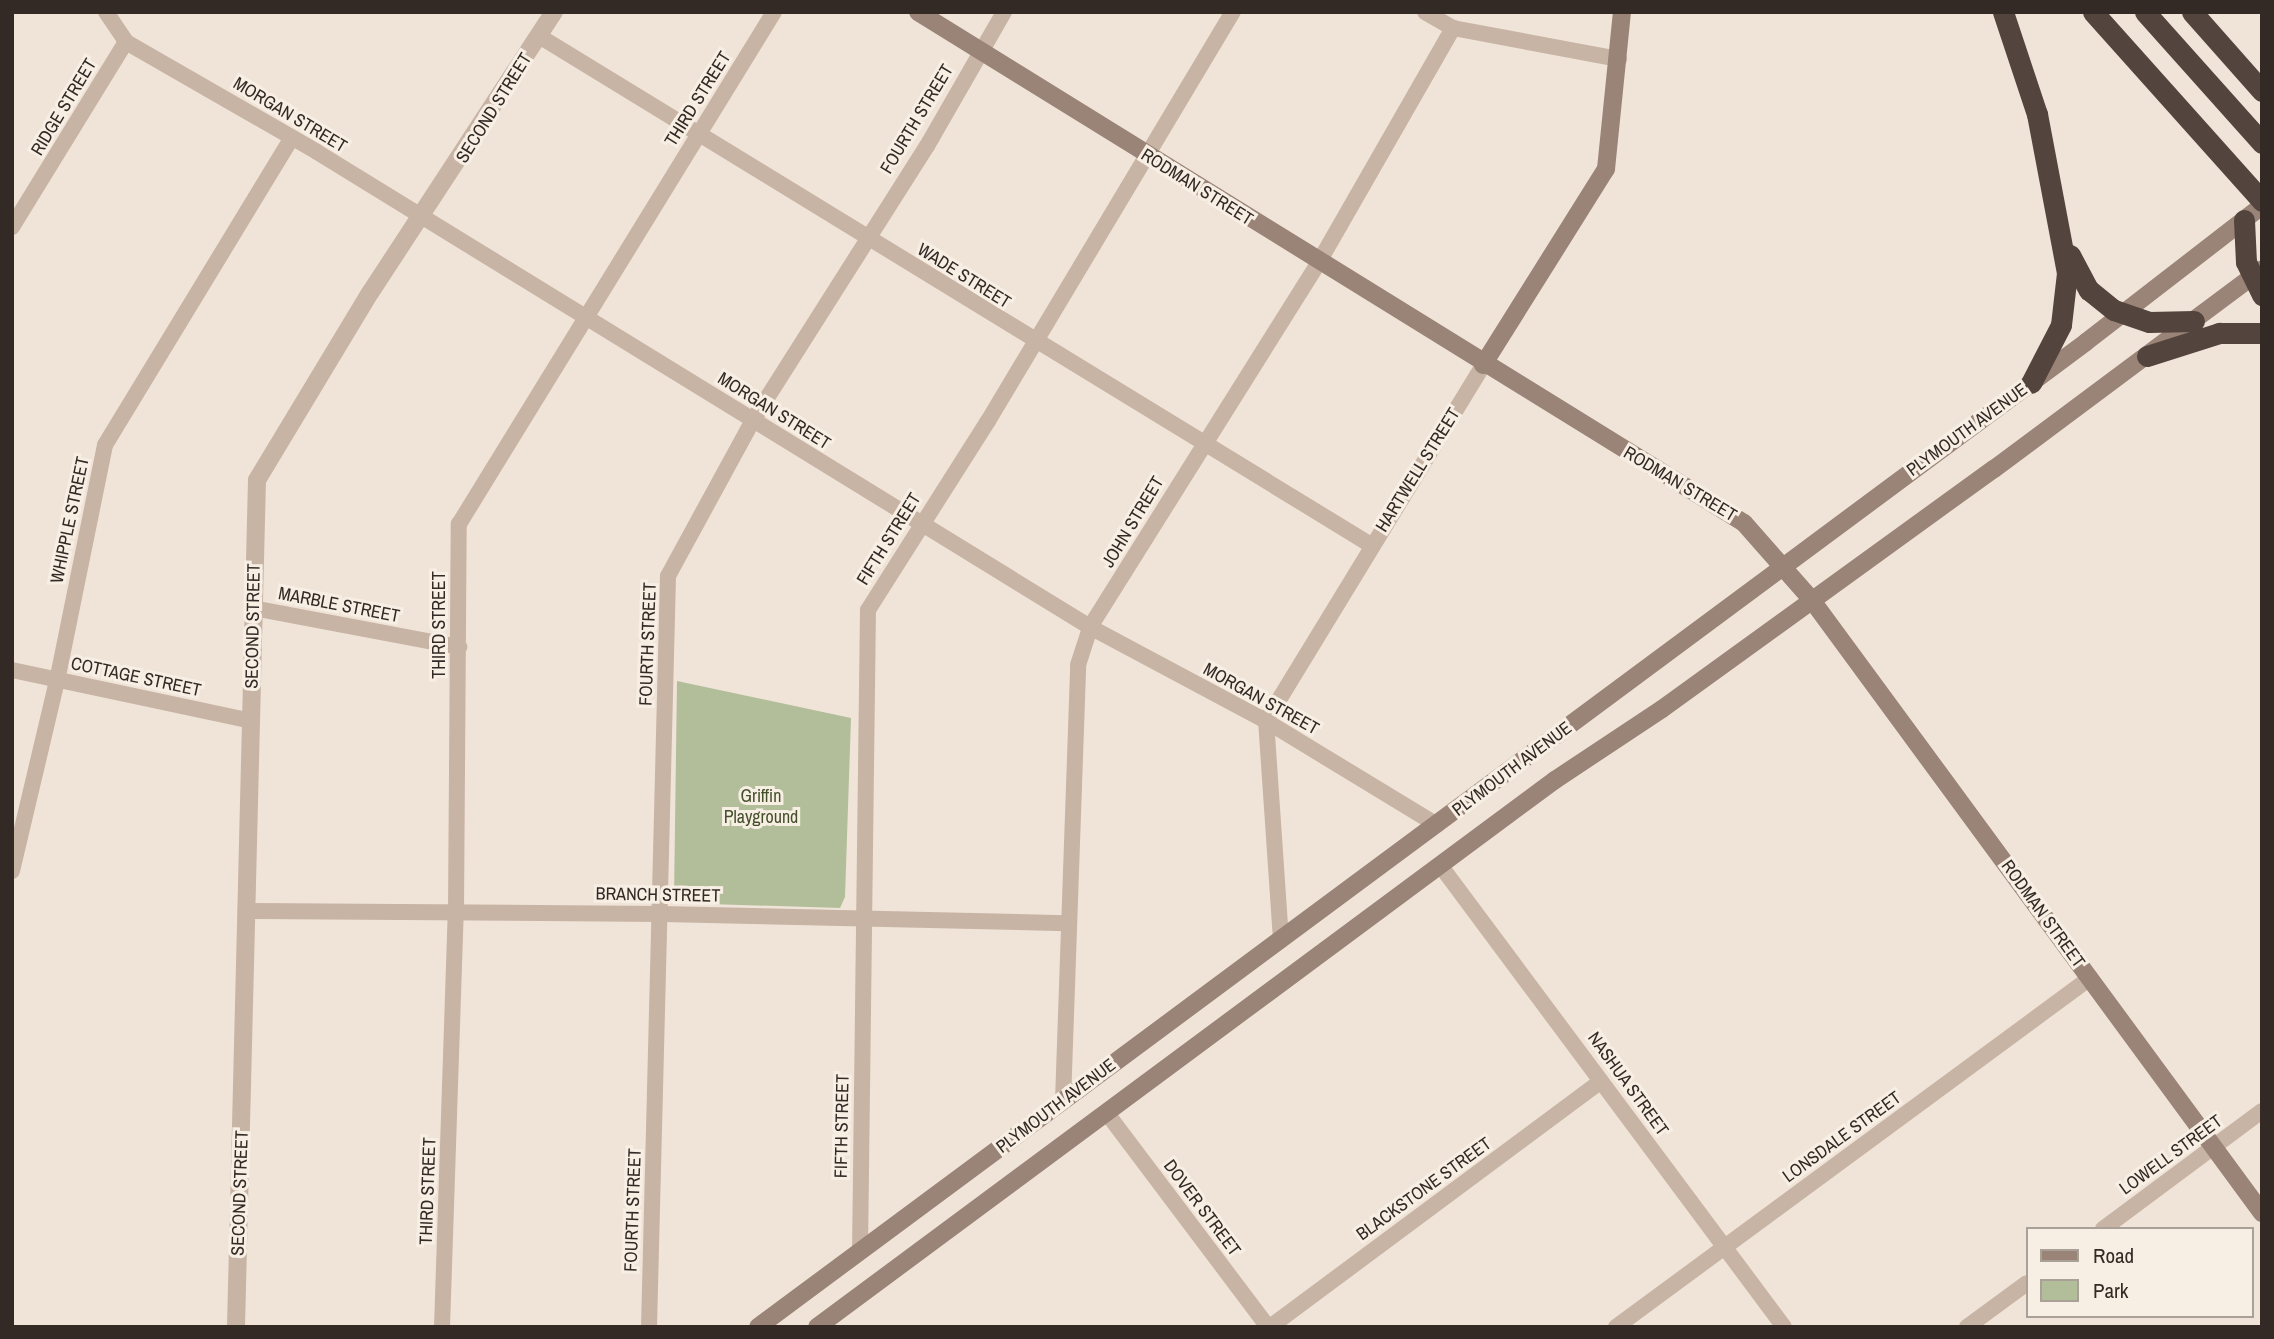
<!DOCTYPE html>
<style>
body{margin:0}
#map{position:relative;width:2274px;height:1339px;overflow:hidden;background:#f0e4d9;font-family:"Archivo Narrow",sans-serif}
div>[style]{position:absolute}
.green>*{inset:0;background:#b2be9a}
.minor>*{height:16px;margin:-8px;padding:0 8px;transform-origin:8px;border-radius:8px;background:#c7b4a5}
.tertiary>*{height:18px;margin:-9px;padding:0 9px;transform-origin:9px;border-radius:9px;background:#c7b4a5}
.secondary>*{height:18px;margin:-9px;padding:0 9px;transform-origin:9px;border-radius:9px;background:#9a8377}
.motorway>*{height:21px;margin:-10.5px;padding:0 10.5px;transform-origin:10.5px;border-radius:10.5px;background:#54443e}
span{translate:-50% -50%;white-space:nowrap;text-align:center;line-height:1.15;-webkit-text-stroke:6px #f8efe4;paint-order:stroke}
.street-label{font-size:18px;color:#332a26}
.park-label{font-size:18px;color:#43502b}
.frame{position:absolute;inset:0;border:14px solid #332a26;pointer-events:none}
.legend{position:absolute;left:2026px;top:1227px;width:228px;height:91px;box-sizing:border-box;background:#f8efe4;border:2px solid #a9a098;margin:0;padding:9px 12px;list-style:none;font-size:21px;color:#332a26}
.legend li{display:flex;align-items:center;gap:14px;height:35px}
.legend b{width:35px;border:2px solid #a9a098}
</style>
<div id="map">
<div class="green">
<i style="clip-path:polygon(677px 681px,851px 718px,845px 897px,840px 908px,677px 903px,674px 897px)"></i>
</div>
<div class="minor">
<i style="left:106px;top:12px;width:36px;rotate:56deg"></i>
<i style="left:126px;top:42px;width:220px;rotate:29.9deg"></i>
<i style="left:317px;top:152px;width:907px;rotate:31.57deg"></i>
<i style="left:1090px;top:627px;width:200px;rotate:28.1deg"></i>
<i style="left:1266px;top:721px;width:200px;rotate:31.3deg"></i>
<i style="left:1425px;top:12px;width:32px;rotate:30deg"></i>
<i style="left:1453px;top:28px;width:169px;rotate:10.6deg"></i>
<i style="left:539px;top:36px;width:975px;rotate:31.46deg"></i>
<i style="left:12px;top:227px;width:217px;rotate:-58.4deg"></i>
<i style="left:253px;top:608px;width:210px;rotate:10.7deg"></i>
<i style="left:12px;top:670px;width:244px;rotate:12deg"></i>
<i style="left:1440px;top:865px;width:576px;rotate:53.33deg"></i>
<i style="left:12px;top:871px;width:195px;rotate:-76.7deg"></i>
<i style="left:57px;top:681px;width:241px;rotate:-78.5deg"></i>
<i style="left:105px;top:445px;width:358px;rotate:-58.7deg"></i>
<i style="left:249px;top:911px;width:413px;rotate:0.4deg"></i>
<i style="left:662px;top:914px;width:405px;rotate:1.3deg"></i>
<i style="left:1281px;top:940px;width:220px;rotate:-93.9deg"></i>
<i style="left:1266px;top:721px;width:417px;rotate:-58.6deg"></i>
<i style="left:1063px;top:1101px;width:436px;rotate:-88deg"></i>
<i style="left:1078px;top:665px;width:40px;rotate:-72deg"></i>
<i style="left:1090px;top:627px;width:431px;rotate:-57.9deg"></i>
<i style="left:1319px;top:262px;width:270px;rotate:-60.2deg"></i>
<i style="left:1106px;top:1112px;width:269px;rotate:53deg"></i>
<i style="left:2103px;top:1229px;width:198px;rotate:-36.6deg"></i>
<i style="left:860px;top:1252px;width:642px;rotate:-89.29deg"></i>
<i style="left:868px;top:610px;width:224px;rotate:-57.6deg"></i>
<i style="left:988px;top:421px;width:477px;rotate:-59.1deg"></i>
<i style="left:442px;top:1327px;width:415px;rotate:-88.1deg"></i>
<i style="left:456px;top:912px;width:388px;rotate:-89.6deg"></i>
<i style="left:459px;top:524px;width:601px;rotate:-58.4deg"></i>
<i style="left:649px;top:1327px;width:751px;rotate:-88.55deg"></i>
<i style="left:668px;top:576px;width:178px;rotate:-61.4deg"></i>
<i style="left:753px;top:420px;width:325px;rotate:-57.6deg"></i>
<i style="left:927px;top:146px;width:155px;rotate:-60.1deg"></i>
<i style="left:1270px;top:1327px;width:412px;rotate:-36.6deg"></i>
<i style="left:1616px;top:1327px;width:589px;rotate:-36.36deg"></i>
<i style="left:1967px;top:1327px;width:74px;rotate:-36.3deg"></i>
</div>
<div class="tertiary">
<i style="left:236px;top:1327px;width:847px;rotate:-88.58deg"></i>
<i style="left:257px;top:480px;width:218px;rotate:-58.9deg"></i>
<i style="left:370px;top:293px;width:336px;rotate:-56.8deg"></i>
</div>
<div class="secondary">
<i style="left:918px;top:12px;width:971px;rotate:31.74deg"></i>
<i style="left:1744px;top:523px;width:101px;rotate:48.6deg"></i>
<i style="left:1811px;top:599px;width:762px;rotate:53.7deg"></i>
<i style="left:1483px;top:365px;width:231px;rotate:-57.9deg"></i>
<i style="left:1606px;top:169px;width:158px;rotate:-84.2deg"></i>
<i style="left:758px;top:1327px;width:1653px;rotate:-36.56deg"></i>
<i style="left:2086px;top:342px;width:222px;rotate:-37.7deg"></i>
<i style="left:817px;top:1327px;width:919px;rotate:-36.55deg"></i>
<i style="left:1555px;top:780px;width:128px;rotate:-33.6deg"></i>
<i style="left:1662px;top:709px;width:410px;rotate:-35.9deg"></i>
<i style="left:1994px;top:469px;width:334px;rotate:-36.7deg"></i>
</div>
<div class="motorway">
<i style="left:2003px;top:12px;width:108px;rotate:71.6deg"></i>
<i style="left:2037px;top:114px;width:162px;rotate:79.3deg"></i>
<i style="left:2067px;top:273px;width:52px;rotate:96.6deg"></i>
<i style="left:2061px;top:325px;width:65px;rotate:117.3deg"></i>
<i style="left:2093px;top:12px;width:254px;rotate:48.2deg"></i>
<i style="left:2145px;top:12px;width:176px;rotate:48.2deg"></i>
<i style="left:2192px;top:12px;width:106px;rotate:48.5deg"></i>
<i style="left:2244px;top:220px;width:42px;rotate:87.3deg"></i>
<i style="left:2246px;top:262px;width:37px;rotate:64deg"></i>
<i style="left:2070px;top:255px;width:40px;rotate:62deg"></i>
<i style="left:2089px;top:290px;width:32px;rotate:39deg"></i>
<i style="left:2114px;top:310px;width:37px;rotate:19deg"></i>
<i style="left:2149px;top:322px;width:45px;rotate:-1.3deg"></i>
<i style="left:2147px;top:356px;width:76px;rotate:-17.7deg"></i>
<i style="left:2219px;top:333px;width:43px"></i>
</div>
<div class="street-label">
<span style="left:698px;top:99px;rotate:-58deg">THIRD STREET</span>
<span style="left:64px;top:107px;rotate:-59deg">RIDGE STREET</span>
<span style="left:494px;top:108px;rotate:-58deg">SECOND STREET</span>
<span style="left:290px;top:115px;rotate:31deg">MORGAN STREET</span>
<span style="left:917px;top:119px;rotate:-59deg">FOURTH STREET</span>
<span style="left:1197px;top:187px;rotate:32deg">RODMAN STREET</span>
<span style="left:964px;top:276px;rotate:32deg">WADE STREET</span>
<span style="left:774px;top:411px;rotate:32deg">MORGAN STREET</span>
<span style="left:1967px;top:430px;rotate:-36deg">PLYMOUTH AVENUE</span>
<span style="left:1418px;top:470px;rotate:-58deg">HARTWELL STREET</span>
<span style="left:1680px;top:484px;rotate:31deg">RODMAN STREET</span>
<span style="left:70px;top:520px;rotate:-78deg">WHIPPLE STREET</span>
<span style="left:1133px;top:522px;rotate:-59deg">JOHN STREET</span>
<span style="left:889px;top:539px;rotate:-58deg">FIFTH STREET</span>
<span style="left:339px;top:605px;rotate:11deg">MARBLE STREET</span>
<span style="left:439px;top:625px;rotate:-90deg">THIRD STREET</span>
<span style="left:253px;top:626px;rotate:-89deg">SECOND STREET</span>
<span style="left:648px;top:644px;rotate:-88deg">FOURTH STREET</span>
<span style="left:136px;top:677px;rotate:12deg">COTTAGE STREET</span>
<span style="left:1261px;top:699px;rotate:29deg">MORGAN STREET</span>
<span style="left:1512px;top:769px;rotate:-37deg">PLYMOUTH AVENUE</span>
<span style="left:658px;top:895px;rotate:1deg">BRANCH STREET</span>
<span style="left:2043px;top:914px;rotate:54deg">RODMAN STREET</span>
<span style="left:1628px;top:1084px;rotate:54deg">NASHUA STREET</span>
<span style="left:1056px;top:1106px;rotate:-37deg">PLYMOUTH AVENUE</span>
<span style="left:842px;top:1126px;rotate:-89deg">FIFTH STREET</span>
<span style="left:1842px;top:1137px;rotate:-36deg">LONSDALE STREET</span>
<span style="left:2171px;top:1155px;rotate:-36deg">LOWELL STREET</span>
<span style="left:1424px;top:1189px;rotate:-36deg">BLACKSTONE STREET</span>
<span style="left:428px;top:1191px;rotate:-88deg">THIRD STREET</span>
<span style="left:240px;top:1193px;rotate:-88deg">SECOND STREET</span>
<span style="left:1202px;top:1208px;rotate:53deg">DOVER STREET</span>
<span style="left:633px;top:1210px;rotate:-88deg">FOURTH STREET</span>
</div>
<div class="park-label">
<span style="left:761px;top:807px">Griffin<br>Playground</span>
</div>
<div class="frame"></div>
<ul class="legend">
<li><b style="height:9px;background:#9a8377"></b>Road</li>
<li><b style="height:19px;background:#b2be9a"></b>Park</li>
</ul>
</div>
